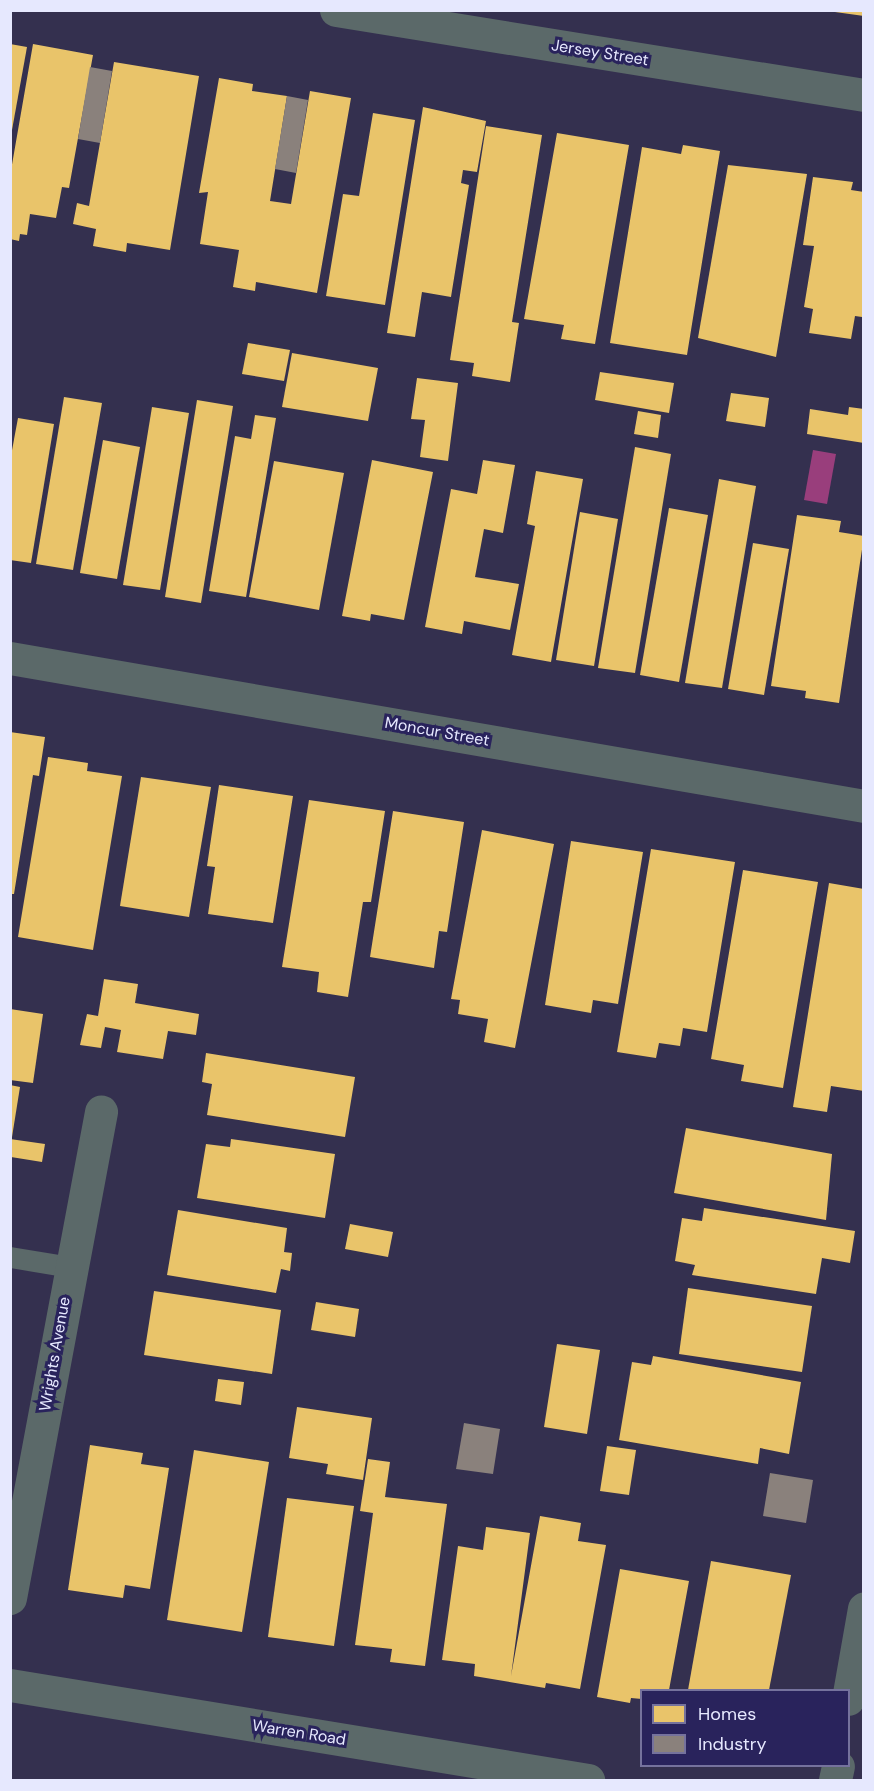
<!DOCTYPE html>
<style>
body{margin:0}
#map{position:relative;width:874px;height:1791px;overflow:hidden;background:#34304f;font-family:"DM Sans",sans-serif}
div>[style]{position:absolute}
.water>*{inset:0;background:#993e7c}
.homes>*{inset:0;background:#e9c46a}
.industry>*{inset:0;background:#8a817c}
.service>*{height:21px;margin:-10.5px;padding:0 10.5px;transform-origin:10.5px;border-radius:10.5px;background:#5b6969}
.minor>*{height:33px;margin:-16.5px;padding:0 16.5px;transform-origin:16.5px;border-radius:16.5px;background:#5b6969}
.tertiary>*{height:33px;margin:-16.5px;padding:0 16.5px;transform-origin:16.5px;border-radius:16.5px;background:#5b6969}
span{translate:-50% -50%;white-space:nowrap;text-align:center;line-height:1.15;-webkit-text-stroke:6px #29235c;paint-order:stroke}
.street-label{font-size:16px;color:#e6e8fe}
.frame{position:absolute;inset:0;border:12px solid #e6e8fe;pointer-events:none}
.legend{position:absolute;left:640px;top:1689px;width:210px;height:78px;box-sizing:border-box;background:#29235c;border:2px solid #75729d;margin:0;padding:8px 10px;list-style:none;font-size:18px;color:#e6e8fe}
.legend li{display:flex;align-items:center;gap:12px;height:30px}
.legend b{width:30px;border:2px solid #75729d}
</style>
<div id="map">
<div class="water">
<i style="clip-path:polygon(813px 450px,836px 454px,827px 504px,804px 500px)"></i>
</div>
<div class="homes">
<i style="clip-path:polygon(835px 10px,864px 10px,864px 16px,835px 12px)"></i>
<i style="clip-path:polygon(10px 44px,27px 47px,12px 130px,10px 130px)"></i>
<i style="clip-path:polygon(33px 44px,93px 55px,69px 188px,62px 187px,56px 218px,30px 214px,27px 235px,20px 234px,19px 241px,10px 239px,10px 176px)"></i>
<i style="clip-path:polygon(114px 62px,199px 76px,170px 250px,127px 243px,126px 252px,93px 246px,96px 229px,73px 224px,77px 203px,89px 206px)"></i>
<i style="clip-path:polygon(219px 78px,253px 84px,252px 91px,287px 96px,270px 201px,291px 204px,310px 91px,351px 98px,317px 293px,256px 282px,255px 291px,233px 287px,239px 250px,200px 244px,208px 192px,199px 193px)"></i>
<i style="clip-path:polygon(423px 107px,486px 121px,477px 172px,463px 170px,461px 183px,469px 185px,451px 297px,422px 292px,415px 337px,387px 333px)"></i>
<i style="clip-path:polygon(373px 113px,415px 120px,385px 305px,326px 296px,343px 194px,359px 196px)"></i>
<i style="clip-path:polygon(486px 126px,542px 135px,512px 322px,519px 323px,510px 382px,472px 376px,474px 363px,450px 360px)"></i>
<i style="clip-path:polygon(557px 133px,629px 145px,595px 344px,561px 339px,564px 325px,524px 319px)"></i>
<i style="clip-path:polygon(683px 145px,720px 151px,687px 355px,610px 343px,642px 147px,681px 154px)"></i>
<i style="clip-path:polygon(728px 165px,807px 174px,776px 357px,698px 338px)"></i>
<i style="clip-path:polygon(813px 177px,853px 182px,851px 190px,864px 192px,864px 311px,862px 317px,855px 316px,851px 339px,809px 333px,813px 309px,804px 307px,814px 246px,803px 245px)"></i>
<i style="clip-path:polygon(248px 343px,290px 350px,284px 381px,242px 374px)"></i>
<i style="clip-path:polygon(292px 353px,378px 368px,368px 421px,282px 407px)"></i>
<i style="clip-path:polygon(600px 372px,674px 383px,669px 413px,595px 400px)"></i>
<i style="clip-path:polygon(417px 378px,458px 383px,448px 461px,420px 457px,425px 420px,411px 419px)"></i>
<i style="clip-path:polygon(731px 393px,769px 398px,765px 427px,726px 421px)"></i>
<i style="clip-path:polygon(64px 397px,102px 403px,73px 570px,36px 564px)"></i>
<i style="clip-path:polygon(197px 400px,233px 406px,201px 603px,165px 597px)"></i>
<i style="clip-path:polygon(152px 407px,189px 413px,160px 590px,123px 585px)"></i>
<i style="clip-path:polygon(849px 407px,864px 409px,864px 443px,807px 434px,810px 409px,848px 415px)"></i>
<i style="clip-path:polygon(638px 411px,661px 415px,658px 438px,634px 434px)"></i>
<i style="clip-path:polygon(255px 415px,276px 418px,246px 597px,209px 591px,235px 436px,251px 439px)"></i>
<i style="clip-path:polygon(18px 418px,54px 424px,31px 563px,10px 560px,10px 461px)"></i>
<i style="clip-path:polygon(103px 440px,140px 447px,117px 579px,80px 573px)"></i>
<i style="clip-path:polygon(635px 447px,671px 454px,635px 673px,598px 668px)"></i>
<i style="clip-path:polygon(372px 460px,433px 472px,404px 620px,371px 614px,370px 621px,342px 616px)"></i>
<i style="clip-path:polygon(483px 460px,515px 465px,503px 533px,484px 529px,475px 577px,519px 584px,510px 630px,464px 621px,462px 634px,425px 627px,451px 489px,477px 494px)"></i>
<i style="clip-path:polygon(274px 461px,344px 473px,319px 610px,249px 597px)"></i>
<i style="clip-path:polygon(536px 471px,583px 479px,551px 662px,512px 655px,535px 526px,527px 524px)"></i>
<i style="clip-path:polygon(719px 479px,756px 486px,722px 688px,685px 683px)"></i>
<i style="clip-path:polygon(669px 508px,708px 515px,679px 682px,640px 675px)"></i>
<i style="clip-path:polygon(580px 512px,618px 519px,594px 666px,556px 660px)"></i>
<i style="clip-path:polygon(797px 515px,841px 521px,839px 532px,864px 536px,839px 703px,805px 698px,806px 691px,771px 686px)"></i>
<i style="clip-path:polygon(753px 543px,789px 549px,764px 695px,728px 689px)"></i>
<i style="clip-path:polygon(10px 732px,45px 737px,39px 776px,33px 775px,14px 894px,10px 894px)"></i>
<i style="clip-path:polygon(48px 757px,88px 763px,87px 771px,122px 776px,93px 950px,18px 937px)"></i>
<i style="clip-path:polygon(141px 777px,211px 787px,189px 917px,120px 906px)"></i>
<i style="clip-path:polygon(219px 785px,293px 796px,273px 923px,208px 914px,215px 867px,207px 866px)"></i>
<i style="clip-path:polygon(309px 800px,385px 811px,371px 902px,363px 902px,348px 997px,317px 992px,319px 972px,282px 967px)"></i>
<i style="clip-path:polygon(393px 811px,464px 822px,447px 932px,439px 931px,434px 968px,370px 957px)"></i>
<i style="clip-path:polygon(482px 830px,554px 844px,515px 1048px,484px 1042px,488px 1019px,458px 1014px,460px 1000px,451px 999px)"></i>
<i style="clip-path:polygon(571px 841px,643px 852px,618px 1004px,593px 1000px,591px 1013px,545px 1005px)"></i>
<i style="clip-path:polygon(651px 849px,735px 862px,707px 1032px,683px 1028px,680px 1046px,659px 1043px,656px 1058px,617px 1052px)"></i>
<i style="clip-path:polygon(743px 870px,818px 882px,783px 1088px,741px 1081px,744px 1065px,711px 1059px)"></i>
<i style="clip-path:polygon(829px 883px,864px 889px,864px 1091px,831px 1086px,827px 1112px,793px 1107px)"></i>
<i style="clip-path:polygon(104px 979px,138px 984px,135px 1003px,199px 1014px,196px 1035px,168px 1031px,163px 1059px,117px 1052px,121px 1030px,105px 1027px,101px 1048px,80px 1045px,87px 1014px,98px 1016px)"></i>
<i style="clip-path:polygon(10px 1009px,43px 1014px,33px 1083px,10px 1080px)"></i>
<i style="clip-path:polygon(206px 1053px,355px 1077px,345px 1137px,207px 1115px,212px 1084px,202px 1082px)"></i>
<i style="clip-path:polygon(10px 1085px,20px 1087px,12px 1137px,10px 1137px)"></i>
<i style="clip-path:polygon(686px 1128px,832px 1154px,826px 1220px,674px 1193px)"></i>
<i style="clip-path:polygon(10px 1139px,45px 1144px,42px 1162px,11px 1157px)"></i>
<i style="clip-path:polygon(231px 1139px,335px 1154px,325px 1218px,197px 1198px,206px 1144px,230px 1147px)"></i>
<i style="clip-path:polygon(704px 1208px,855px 1231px,850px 1263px,822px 1258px,816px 1294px,692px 1275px,695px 1265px,675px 1261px,682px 1218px,702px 1221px)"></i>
<i style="clip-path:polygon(178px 1210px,287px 1228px,284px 1252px,292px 1253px,290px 1271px,281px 1269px,276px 1293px,167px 1275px)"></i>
<i style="clip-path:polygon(350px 1224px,393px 1232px,388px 1257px,345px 1249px)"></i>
<i style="clip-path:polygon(688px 1288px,812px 1306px,802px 1372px,679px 1354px)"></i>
<i style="clip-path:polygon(154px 1291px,281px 1310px,272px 1374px,144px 1355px)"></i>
<i style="clip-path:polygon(316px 1302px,359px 1309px,355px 1337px,311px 1330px)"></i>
<i style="clip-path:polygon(557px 1344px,600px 1350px,587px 1434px,544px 1427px)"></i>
<i style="clip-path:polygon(653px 1356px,801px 1382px,789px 1454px,760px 1448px,758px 1464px,619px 1440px,632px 1362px,651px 1365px)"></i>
<i style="clip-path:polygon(218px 1379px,244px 1382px,241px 1405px,215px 1401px)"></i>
<i style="clip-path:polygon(297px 1407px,372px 1418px,363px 1480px,326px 1474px,328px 1464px,289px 1458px)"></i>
<i style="clip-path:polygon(90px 1445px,143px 1453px,141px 1464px,169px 1468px,150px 1589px,125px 1585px,123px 1598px,68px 1590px)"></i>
<i style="clip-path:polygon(607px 1446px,636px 1450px,629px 1495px,600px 1491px)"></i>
<i style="clip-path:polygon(194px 1450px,269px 1462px,242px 1632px,167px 1620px)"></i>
<i style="clip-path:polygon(368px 1459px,390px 1462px,385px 1497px,447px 1504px,425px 1666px,390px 1662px,392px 1649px,355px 1645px,373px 1513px,360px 1511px)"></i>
<i style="clip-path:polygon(287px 1498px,354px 1506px,334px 1646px,268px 1637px)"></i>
<i style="clip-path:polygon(540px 1516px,581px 1523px,578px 1541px,606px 1545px,580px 1689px,546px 1683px,545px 1688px,474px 1676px,475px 1664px,442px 1660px,458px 1546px,483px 1550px,486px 1527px,530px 1533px,511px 1676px)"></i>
<i style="clip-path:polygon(711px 1561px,791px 1575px,769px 1690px,688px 1690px)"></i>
<i style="clip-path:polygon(620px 1569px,689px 1581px,669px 1690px,642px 1690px,642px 1699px,631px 1698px,630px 1703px,597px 1697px)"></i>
</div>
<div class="industry">
<i style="clip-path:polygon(90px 67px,112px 71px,100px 143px,78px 139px)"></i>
<i style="clip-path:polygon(287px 96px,308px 100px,296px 173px,275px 169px)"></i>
<i style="clip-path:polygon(464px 1423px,500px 1429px,493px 1474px,456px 1469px)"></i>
<i style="clip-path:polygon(770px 1473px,813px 1480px,806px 1523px,763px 1516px)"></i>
</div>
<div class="service">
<i style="left:10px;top:1257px;width:62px;rotate:9.3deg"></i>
</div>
<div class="minor">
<i style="left:336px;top:10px;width:535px;rotate:9.15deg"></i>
<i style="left:10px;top:658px;width:867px;rotate:9.83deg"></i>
<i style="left:10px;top:1598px;width:495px;rotate:-79.4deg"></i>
<i style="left:848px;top:1699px;width:92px;rotate:-80deg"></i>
<i style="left:835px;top:1780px;width:14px;rotate:-78deg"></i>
</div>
<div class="tertiary">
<i style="left:10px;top:1685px;width:586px;rotate:9.33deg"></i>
</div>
<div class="street-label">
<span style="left:600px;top:53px;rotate:9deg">Jersey Street</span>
<span style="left:437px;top:732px;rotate:10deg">Moncur Street</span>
<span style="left:55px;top:1354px;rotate:-80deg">Wrights Avenue</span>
<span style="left:299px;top:1733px;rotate:9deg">Warren Road</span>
</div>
<div class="frame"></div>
<ul class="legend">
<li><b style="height:16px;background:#e9c46a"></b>Homes</li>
<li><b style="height:16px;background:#8a817c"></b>Industry</li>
</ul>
</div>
